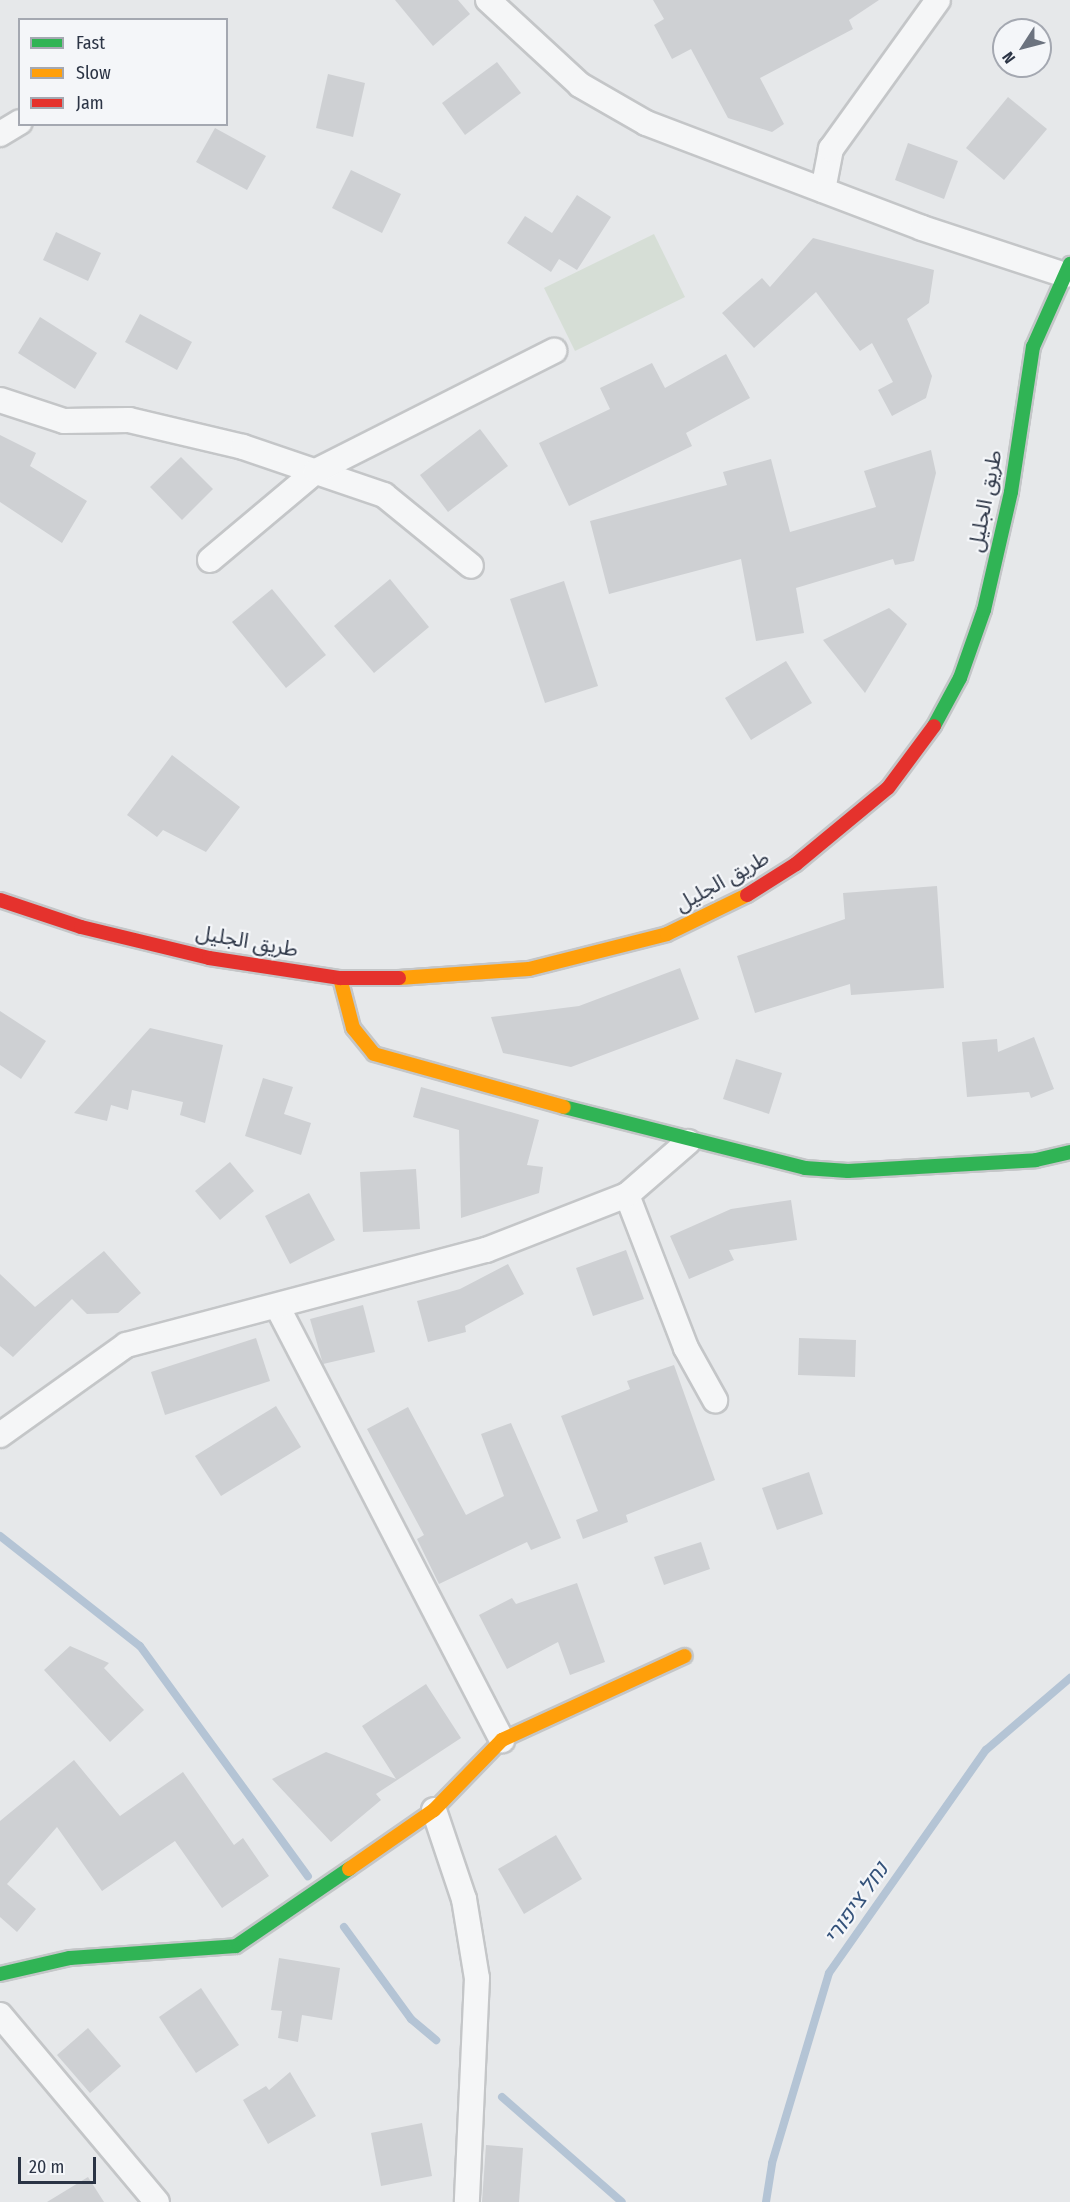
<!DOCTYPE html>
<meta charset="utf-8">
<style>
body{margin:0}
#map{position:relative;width:1070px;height:2202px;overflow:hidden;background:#e6e8ea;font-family:"Fira Sans Condensed","Noto Sans Arabic",Heebo,sans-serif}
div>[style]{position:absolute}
.green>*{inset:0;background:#d6ded6}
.stream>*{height:8px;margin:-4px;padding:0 4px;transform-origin:4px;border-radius:4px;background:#b4c4d5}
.building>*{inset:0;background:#ced0d3}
.roads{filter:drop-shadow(2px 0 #c4c6c8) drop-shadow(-2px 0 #c4c6c8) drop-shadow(0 2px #c4c6c8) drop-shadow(0 -2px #c4c6c8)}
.street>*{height:24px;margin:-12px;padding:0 12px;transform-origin:12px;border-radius:12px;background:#f5f6f7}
.fast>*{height:14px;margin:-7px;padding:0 7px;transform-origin:7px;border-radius:7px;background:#30b455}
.slow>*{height:14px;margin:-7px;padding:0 7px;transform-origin:7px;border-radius:7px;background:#ff9f0a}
.jam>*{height:14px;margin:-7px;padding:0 7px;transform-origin:7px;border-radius:7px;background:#e5322d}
span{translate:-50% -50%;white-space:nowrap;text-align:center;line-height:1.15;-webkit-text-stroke:4.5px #f4f6f9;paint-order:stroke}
.street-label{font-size:21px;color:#2b3445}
.water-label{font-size:22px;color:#34527a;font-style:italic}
.legend{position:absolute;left:18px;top:18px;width:210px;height:108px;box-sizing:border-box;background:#f4f6f9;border:2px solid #a4a8b1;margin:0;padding:8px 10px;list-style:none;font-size:18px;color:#2b3445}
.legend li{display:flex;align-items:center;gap:12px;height:30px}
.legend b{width:30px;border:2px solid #a4a8b1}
.north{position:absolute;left:992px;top:18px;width:60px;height:60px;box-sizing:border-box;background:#f4f6f9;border:2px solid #a4a8b1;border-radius:50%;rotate:234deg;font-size:16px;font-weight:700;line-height:24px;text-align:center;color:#2b3445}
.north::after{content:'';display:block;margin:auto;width:21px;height:27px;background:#6c737f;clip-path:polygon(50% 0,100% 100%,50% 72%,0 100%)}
.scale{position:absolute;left:18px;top:2157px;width:78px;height:27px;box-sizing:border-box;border:3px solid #2b3445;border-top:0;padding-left:8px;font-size:18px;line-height:21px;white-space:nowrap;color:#2b3445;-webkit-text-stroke:4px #f4f6f9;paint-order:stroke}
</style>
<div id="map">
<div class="green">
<i style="clip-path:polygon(654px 234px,685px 297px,575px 351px,544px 288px)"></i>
</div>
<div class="stream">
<i style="left:0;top:1536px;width:178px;rotate:38.2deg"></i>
<i style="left:140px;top:1646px;width:285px;rotate:53.9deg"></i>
<i style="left:344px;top:1927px;width:114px;rotate:53.9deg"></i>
<i style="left:411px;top:2019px;width:33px;rotate:40deg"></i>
<i style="left:502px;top:2097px;width:159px;rotate:41.2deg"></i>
<i style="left:766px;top:2202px;width:39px;rotate:-81deg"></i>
<i style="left:772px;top:2163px;width:198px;rotate:-73.3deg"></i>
<i style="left:829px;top:1973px;width:273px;rotate:-54.9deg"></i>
<i style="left:986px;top:1750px;width:111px;rotate:-40.6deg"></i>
</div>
<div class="building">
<i style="clip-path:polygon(395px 0,458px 0,470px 14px,433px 46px)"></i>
<i style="clip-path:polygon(653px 0,879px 0,849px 20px,853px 29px,760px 78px,784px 124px,772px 132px,728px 118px,691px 49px,672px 59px,654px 25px,664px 19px)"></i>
<i style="clip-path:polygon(497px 62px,521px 93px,465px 135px,442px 103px)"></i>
<i style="clip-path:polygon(328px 74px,365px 83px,353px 137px,316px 128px)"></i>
<i style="clip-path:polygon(1008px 97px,1047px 129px,1004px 180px,966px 148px)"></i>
<i style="clip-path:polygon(215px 128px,266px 156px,247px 190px,196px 162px)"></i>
<i style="clip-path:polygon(908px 143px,958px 161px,944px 199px,895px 180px)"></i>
<i style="clip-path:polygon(351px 170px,401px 194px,382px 233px,332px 208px)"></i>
<i style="clip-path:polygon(577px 195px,611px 217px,577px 270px,559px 259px,551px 272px,507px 243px,525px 216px,552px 233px)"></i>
<i style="clip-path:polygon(56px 232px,101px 253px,88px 281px,43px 260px)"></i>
<i style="clip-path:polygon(813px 238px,934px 270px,929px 303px,907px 319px,932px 376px,926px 398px,892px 416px,878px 390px,893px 382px,872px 343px,860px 351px,816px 292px,754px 348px,722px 313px,762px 278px,770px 287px)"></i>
<i style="clip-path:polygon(140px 314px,192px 342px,177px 370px,125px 342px)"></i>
<i style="clip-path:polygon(40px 317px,97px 353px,75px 389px,18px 353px)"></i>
<i style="clip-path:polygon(726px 354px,750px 398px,686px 433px,692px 446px,569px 506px,539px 443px,610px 409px,600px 388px,652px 363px,665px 388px)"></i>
<i style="clip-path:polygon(480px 429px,508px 466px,448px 512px,420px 475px)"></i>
<i style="clip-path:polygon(0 435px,36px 453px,30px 466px,87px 501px,62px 543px,0 502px)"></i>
<i style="clip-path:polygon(931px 450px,936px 473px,914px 561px,895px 565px,893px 559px,796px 588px,804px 633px,756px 641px,741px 559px,609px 594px,590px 521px,727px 485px,723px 472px,771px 459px,790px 532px,876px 507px,864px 471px)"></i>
<i style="clip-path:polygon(181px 457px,213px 489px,182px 520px,150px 487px)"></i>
<i style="clip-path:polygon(390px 579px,429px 627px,374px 673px,334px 626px)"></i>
<i style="clip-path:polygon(564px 581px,598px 686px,545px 703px,510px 599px)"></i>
<i style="clip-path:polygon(272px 589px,326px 655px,286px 688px,232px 622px)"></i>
<i style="clip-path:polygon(889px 608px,907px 624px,865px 693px,823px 640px)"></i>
<i style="clip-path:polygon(786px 661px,812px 703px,751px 740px,725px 698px)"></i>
<i style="clip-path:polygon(172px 755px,240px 807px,206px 852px,163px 830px,157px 837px,127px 815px)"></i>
<i style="clip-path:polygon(937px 886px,944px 988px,851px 995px,850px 984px,755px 1013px,737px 956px,845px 919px,843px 893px)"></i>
<i style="clip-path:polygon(680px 968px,699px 1019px,571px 1067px,503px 1053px,491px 1017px,579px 1006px)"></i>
<i style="clip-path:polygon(0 1011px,46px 1041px,21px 1079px,0 1065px)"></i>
<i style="clip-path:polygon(150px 1028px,223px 1045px,205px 1123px,180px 1115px,183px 1102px,132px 1090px,128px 1110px,111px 1105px,107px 1121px,74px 1113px)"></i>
<i style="clip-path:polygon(1034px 1037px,1054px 1089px,1031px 1098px,1029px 1092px,967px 1097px,962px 1042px,997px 1039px,998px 1052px)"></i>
<i style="clip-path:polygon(736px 1059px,782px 1073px,769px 1114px,723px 1099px)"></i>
<i style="clip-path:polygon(263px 1078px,293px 1087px,284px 1114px,311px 1123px,301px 1155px,245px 1136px)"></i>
<i style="clip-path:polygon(421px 1087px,539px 1120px,527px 1165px,543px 1167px,539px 1193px,461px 1218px,459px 1130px,413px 1117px)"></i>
<i style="clip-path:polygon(230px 1162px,254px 1191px,220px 1220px,195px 1191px)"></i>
<i style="clip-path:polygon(416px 1169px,420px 1229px,363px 1232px,360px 1172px)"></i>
<i style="clip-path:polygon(309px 1193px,335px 1240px,290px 1264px,265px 1216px)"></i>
<i style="clip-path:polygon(791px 1200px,797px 1240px,729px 1250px,734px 1260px,689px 1279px,670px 1236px,731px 1209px)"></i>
<i style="clip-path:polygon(626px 1250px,644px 1299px,593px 1316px,576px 1268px)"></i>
<i style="clip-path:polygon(104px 1251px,141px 1293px,118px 1313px,87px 1314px,72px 1299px,13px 1357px,0 1346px,0 1274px,35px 1307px)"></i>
<i style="clip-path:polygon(508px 1264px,524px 1294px,465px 1326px,466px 1332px,428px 1342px,417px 1301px,460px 1289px)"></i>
<i style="clip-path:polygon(363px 1305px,375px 1352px,323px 1364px,310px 1319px)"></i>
<i style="clip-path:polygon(256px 1338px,270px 1381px,165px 1415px,151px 1372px)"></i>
<i style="clip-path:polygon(799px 1338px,856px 1340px,855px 1377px,798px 1375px)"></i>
<i style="clip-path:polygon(674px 1365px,715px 1480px,626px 1515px,628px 1522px,583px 1539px,576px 1520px,598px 1511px,561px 1416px,630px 1389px,627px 1381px)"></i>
<i style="clip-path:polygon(276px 1406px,301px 1447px,221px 1496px,195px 1456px)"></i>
<i style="clip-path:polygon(408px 1407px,466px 1515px,504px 1496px,481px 1434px,511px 1423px,561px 1538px,531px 1550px,527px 1542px,439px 1584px,417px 1539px,424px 1535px,367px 1429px)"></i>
<i style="clip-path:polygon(809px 1472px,823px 1514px,777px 1530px,762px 1488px)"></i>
<i style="clip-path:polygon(701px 1542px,710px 1569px,664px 1585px,654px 1557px)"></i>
<i style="clip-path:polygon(577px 1583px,605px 1662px,570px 1675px,558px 1642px,507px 1669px,479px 1615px,512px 1598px,516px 1604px)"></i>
<i style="clip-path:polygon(70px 1646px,109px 1663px,104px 1668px,144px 1710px,110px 1742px,44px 1670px)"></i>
<i style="clip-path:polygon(426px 1684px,461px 1738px,376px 1794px,381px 1800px,331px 1842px,272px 1779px,326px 1752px,396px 1779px,362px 1726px)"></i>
<i style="clip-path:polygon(74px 1760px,120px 1816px,183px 1772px,234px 1845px,243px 1838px,269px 1876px,222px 1908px,175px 1841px,102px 1891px,57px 1827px,7px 1884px,36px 1909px,17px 1932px,0 1917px,0 1821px)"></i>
<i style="clip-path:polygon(556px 1835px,582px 1879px,524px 1914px,498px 1869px)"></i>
<i style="clip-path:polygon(279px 1958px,340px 1968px,332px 2020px,302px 2015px,298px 2042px,278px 2038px,282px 2011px,271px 2010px)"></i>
<i style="clip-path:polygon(201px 1988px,239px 2045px,196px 2073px,159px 2017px)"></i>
<i style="clip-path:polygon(88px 2028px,121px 2066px,90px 2093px,57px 2055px)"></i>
<i style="clip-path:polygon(290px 2072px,316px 2116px,268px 2144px,243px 2100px,266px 2086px,269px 2090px)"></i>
<i style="clip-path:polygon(422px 2123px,432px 2176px,381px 2186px,371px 2133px)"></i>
<i style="clip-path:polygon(486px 2145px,523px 2148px,519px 2202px,482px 2202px)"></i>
<i style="clip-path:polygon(88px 2177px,104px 2202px,47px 2202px)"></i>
</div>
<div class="roads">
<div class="street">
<i style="left:488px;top:0;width:125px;rotate:42.7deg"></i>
<i style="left:580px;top:85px;width:76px;rotate:29.9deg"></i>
<i style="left:646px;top:123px;width:295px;rotate:20.8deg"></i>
<i style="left:922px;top:228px;width:151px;rotate:18.2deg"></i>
<i style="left:0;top:134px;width:23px;rotate:-31deg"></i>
<i style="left:823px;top:190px;width:42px;rotate:-79deg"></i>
<i style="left:831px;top:149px;width:183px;rotate:-54.3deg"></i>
<i style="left:0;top:400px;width:67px;rotate:18.2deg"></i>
<i style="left:64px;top:421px;width:65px;rotate:-0.9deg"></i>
<i style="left:129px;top:420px;width:117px;rotate:13.3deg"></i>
<i style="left:243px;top:447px;width:149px;rotate:18.8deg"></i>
<i style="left:384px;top:495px;width:112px;rotate:39.2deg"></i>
<i style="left:210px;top:560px;width:138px;rotate:-40deg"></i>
<i style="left:316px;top:471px;width:267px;rotate:-26.8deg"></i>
<i style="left:627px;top:1195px;width:164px;rotate:68.9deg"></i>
<i style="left:686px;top:1348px;width:60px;rotate:60.9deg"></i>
<i style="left:278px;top:1308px;width:487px;rotate:62.6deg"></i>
<i style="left:0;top:1435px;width:155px;rotate:-35.5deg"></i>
<i style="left:126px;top:1345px;width:372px;rotate:-14.8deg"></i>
<i style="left:486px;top:1250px;width:151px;rotate:-21.3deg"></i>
<i style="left:627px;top:1195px;width:81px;rotate:-41deg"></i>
<i style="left:434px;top:1810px;width:94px;rotate:71.4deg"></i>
<i style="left:464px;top:1899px;width:80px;rotate:80.7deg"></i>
<i style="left:477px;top:1978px;width:224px;rotate:92.6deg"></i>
<i style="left:0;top:2015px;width:244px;rotate:50deg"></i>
</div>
<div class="fast">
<i style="left:934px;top:726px;width:55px;rotate:-61.6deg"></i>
<i style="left:960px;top:678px;width:72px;rotate:-70.6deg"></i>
<i style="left:984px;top:610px;width:121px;rotate:-77.1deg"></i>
<i style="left:1011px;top:492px;width:147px;rotate:-81.4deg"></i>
<i style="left:1033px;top:347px;width:91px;rotate:-66deg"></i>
<i style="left:564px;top:1107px;width:249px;rotate:14.2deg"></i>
<i style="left:805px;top:1168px;width:43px;rotate:4deg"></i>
<i style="left:848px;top:1171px;width:188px;rotate:-3.3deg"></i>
<i style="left:1036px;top:1160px;width:35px;rotate:-13deg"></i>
<i style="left:0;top:1974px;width:72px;rotate:-12.9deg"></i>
<i style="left:70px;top:1958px;width:166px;rotate:-4.1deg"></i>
<i style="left:236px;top:1946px;width:137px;rotate:-34.3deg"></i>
</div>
<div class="slow">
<i style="left:340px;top:978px;width:52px;rotate:75.4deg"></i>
<i style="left:353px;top:1028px;width:33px;rotate:51deg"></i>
<i style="left:374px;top:1054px;width:197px;rotate:15.6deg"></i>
<i style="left:399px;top:978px;width:130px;rotate:-4deg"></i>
<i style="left:529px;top:969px;width:142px;rotate:-14.2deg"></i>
<i style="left:667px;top:934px;width:89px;rotate:-26deg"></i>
<i style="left:349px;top:1869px;width:103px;rotate:-34.8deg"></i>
<i style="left:434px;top:1810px;width:98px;rotate:-45.8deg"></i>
<i style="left:502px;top:1740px;width:201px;rotate:-24.7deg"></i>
</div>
<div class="jam">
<i style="left:747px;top:895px;width:58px;rotate:-32.3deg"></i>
<i style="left:796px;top:864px;width:119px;rotate:-39.6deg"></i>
<i style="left:888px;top:788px;width:77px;rotate:-53.4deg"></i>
<i style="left:0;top:900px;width:85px;rotate:18.4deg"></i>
<i style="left:81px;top:927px;width:132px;rotate:13.6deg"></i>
<i style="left:209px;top:958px;width:133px;rotate:8.7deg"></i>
<i style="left:340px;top:978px;width:59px"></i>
</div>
</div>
<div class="street-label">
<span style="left:985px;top:501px;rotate:-79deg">طريق الجليل</span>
<span style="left:722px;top:881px;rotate:-29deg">طريق الجليل</span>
<span style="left:247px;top:941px;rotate:10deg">طريق الجليل</span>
</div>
<div class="water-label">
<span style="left:856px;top:1903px;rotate:-55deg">נחל ציפורי</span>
</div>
<ul class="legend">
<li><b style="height:8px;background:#30b455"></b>Fast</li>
<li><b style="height:8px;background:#ff9f0a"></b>Slow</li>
<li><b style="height:8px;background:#e5322d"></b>Jam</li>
</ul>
<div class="north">N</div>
<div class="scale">20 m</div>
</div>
